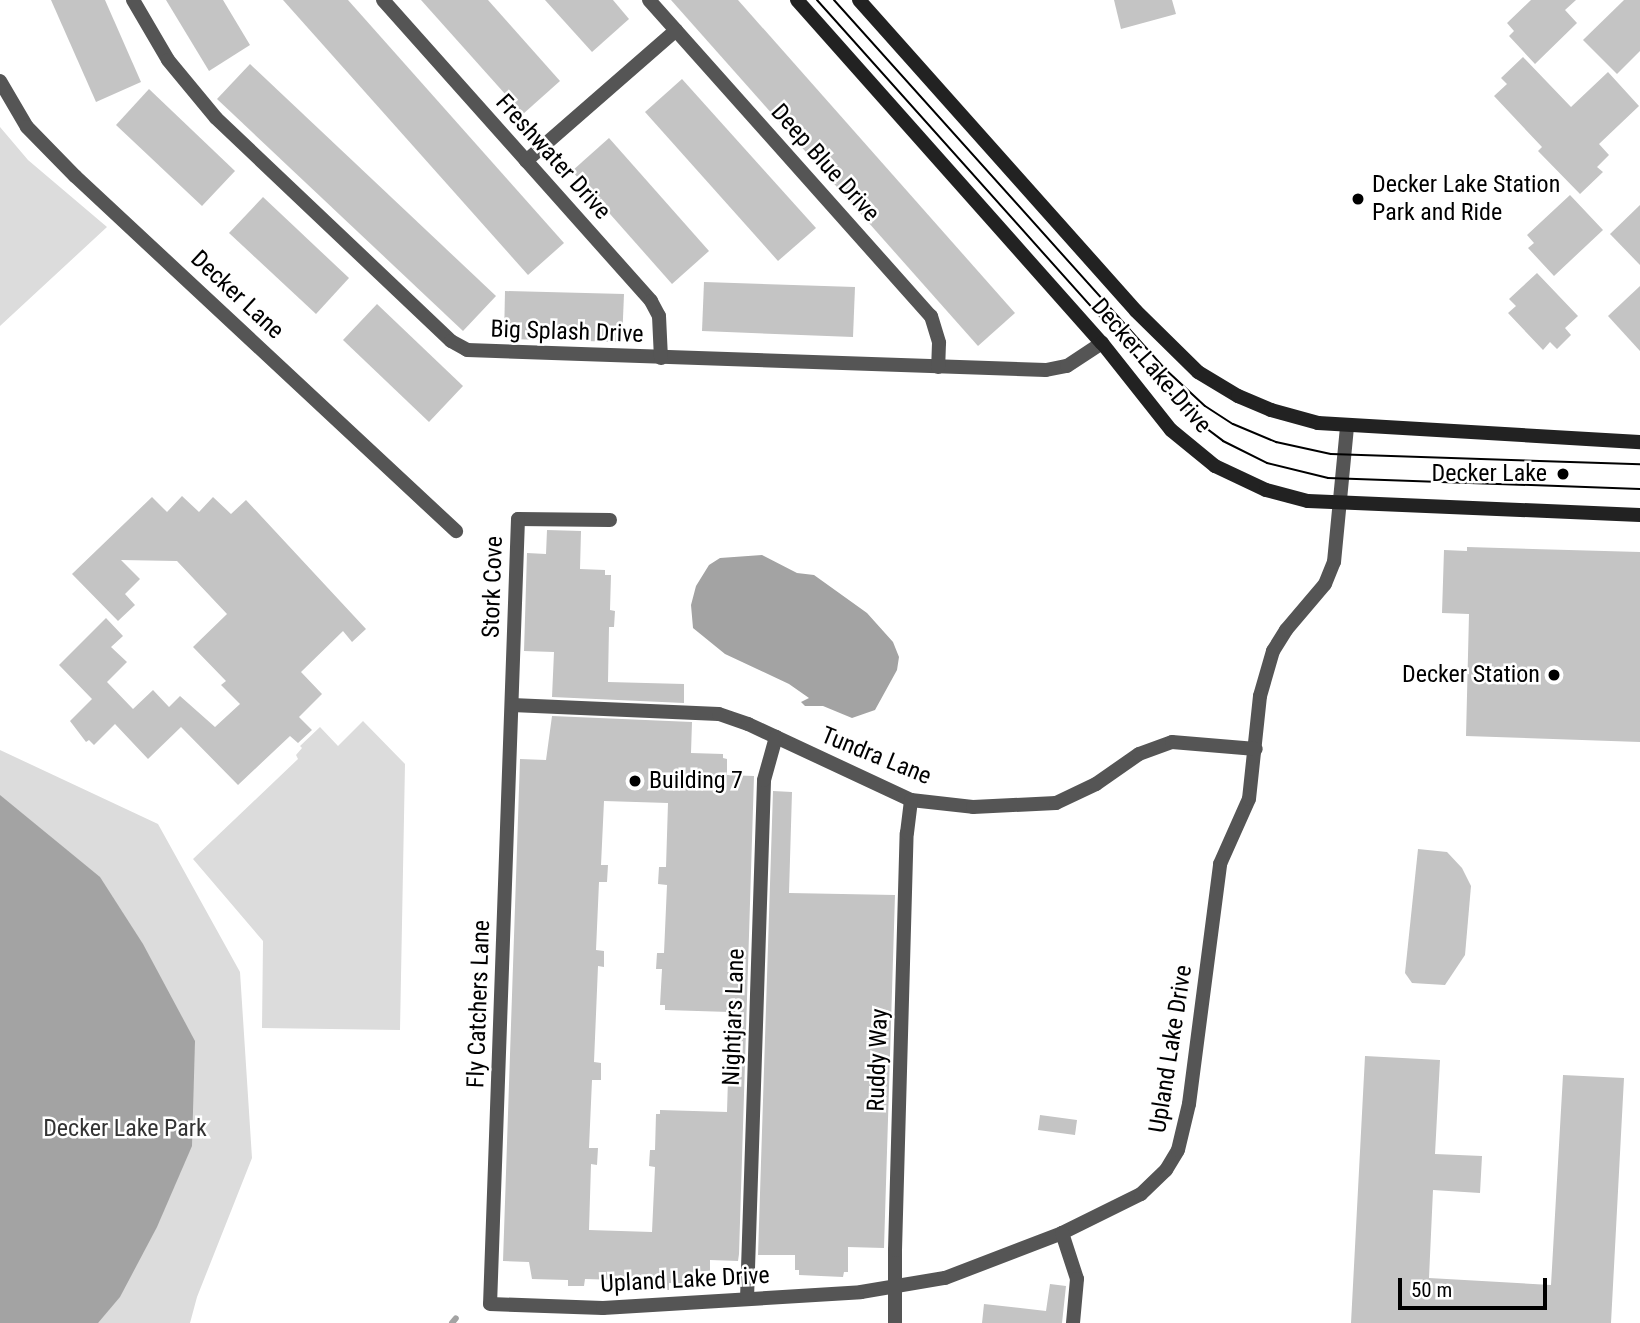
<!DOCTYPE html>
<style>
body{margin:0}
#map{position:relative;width:1640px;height:1323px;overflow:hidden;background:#fff;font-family:"Roboto Condensed",sans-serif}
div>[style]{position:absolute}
.green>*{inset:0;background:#dcdcdc}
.water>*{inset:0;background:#a3a3a3}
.stream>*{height:6px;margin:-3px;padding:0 3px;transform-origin:3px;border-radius:3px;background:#a3a3a3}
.building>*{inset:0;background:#c4c4c4}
.street>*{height:14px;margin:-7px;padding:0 7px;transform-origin:7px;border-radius:7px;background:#555}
.secondary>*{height:14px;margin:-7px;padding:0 7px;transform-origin:7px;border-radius:7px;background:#222}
.tram>*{height:2px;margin:-1px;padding:0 1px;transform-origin:1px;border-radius:1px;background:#000}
.dots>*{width:19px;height:19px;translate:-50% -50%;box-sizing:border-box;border:4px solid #fff;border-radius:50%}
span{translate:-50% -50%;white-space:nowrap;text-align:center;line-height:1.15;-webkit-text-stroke:5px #fff;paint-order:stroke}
.street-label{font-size:24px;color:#000}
.poi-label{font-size:24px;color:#000}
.left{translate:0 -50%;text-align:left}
.right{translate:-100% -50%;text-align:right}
.park-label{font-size:24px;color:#333}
.scale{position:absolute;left:1398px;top:1278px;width:149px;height:32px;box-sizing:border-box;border:4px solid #000;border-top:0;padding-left:9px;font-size:21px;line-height:24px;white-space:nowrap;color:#000;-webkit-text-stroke:5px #fff;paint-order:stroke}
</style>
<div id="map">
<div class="green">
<i style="clip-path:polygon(0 127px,28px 160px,107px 227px,0 326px)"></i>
<i style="clip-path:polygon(363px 721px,405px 764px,400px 1030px,262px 1028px,263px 941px,193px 859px,298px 759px,296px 755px,302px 748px,300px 746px,320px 727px,338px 746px)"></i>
<i style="clip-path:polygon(0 750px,158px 824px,240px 972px,252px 1158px,197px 1297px,190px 1323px,0 1323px)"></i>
</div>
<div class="water">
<i style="clip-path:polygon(762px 555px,797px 573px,814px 575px,867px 613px,893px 642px,899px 657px,897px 670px,875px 710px,852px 718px,823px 706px,805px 706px,801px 702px,809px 698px,789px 684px,725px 654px,693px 628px,691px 605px,696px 586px,709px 565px,720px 558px)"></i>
<i style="clip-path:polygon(0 795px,100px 877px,143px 944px,195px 1041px,192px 1146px,157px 1227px,120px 1297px,98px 1323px,0 1323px)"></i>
</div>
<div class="stream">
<i style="left:452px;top:1323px;width:6px;rotate:-51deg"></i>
</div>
<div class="building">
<i style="clip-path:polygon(51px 0,105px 0,141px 82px,96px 102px)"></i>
<i style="clip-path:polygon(166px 0,223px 0,250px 45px,209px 71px)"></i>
<i style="clip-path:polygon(283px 0,348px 0,564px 243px,528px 275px)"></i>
<i style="clip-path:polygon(421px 0,488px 0,560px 81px,523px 114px)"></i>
<i style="clip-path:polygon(545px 0,613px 0,629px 19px,592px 52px)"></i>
<i style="clip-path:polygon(671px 0,738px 0,1015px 313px,978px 346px)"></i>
<i style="clip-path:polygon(1114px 0,1172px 0,1176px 14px,1121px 29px)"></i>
<i style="clip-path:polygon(1531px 0,1576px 0,1565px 10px,1577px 23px,1535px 64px,1509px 36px,1514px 31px,1507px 23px)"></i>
<i style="clip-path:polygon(1624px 0,1640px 0,1640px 51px,1617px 74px,1583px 40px)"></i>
<i style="clip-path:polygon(1523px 57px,1571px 107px,1608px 72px,1639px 106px,1599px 144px,1609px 155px,1597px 167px,1603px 172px,1580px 194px,1538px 151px,1542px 147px,1494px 96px,1507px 84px,1501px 78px)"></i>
<i style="clip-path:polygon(250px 64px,496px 296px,463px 331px,217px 99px)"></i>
<i style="clip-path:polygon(682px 79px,816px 228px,778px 261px,645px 112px)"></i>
<i style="clip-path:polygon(149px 89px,235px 171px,202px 206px,116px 125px)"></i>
<i style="clip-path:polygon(609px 138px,709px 251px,672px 284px,572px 171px)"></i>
<i style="clip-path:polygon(1570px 195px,1603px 230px,1554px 276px,1528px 248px,1534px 243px,1527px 235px)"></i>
<i style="clip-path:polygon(263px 197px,349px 278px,316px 314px,229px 233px)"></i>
<i style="clip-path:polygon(1640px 205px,1640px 265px,1610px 234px)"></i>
<i style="clip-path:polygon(1537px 273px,1578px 316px,1565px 328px,1571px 335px,1557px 349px,1550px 342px,1543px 350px,1508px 313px,1516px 306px,1509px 299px)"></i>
<i style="clip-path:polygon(704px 282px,855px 287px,853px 337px,702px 331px)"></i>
<i style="clip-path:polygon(1640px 286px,1640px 351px,1608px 316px)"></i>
<i style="clip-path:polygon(505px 291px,624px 294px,622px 342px,504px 339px)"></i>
<i style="clip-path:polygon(377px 304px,463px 386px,429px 422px,343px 340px)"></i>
<i style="clip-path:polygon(182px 496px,199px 512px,213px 497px,231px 514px,246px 500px,366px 629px,352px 642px,343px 631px,301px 672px,322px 694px,299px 717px,312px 730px,298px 743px,290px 736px,238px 785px,181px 727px,148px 759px,115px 724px,94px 745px,89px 740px,86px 742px,70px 721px,92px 699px,59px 665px,106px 618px,123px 636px,111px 647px,127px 662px,107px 682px,133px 709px,153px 690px,169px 707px,180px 696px,215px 727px,240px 704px,221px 685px,226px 681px,193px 647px,227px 614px,177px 561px,121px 560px,140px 579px,125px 594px,135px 605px,118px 621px,72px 574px,152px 497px,167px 512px)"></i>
<i style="clip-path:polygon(547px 530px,581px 531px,580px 569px,605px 570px,605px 575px,611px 575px,610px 610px,615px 611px,614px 627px,609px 627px,608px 682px,684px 684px,684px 703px,552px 697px,554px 652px,524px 651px,527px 553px,546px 554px)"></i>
<i style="clip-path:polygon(1467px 547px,1640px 552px,1640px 742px,1466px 736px,1469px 614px,1442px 613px,1444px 550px,1467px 551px)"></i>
<i style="clip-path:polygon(evenodd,552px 716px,692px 722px,691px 753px,723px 754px,723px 758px,727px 759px,727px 775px,754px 776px,739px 1254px,738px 1261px,710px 1260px,710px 1280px,705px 1280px,705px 1285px,669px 1283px,669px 1290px,653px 1290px,653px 1281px,585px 1279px,584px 1286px,568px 1286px,568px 1280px,532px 1279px,529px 1262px,503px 1261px,520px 759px,546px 760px,552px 716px,604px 801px,668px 803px,666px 867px,659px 867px,658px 884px,667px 885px,664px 953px,657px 953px,656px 969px,662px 969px,660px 1005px,665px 1005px,665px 1010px,730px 1012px,727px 1112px,660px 1110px,660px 1114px,656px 1114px,655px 1150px,650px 1150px,649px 1166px,655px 1167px,652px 1232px,589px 1230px,591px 1164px,597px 1165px,598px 1148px,589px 1148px,592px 1080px,601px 1080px,601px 1063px,594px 1062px,598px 966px,604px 967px,604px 951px,596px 950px,599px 882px,607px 882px,608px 865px,601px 865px,604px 801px)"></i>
<i style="clip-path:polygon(773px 791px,792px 792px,789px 893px,895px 895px,884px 1248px,848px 1247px,848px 1272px,844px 1272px,843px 1277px,799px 1275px,799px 1270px,795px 1270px,795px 1255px,758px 1255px)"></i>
<i style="clip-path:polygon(1418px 849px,1447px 852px,1462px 868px,1471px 886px,1465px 955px,1445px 985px,1412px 983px,1405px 973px)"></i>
<i style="clip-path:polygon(1365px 1056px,1440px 1060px,1435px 1154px,1482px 1156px,1480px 1193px,1433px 1190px,1429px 1278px,1551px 1285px,1563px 1075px,1624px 1078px,1611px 1323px,1351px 1323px)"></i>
<i style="clip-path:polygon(1040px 1115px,1077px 1120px,1075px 1135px,1038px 1130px)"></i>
<i style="clip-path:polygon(1050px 1284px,1066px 1286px,1062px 1323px,982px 1323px,984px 1304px,1046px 1311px)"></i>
</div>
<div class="street">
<i style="left:133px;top:0;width:69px;rotate:59.7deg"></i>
<i style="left:168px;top:60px;width:75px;rotate:50.4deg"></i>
<i style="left:216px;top:118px;width:324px;rotate:43.5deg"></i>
<i style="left:451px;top:341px;width:18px;rotate:29deg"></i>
<i style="left:467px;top:350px;width:579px;rotate:1.98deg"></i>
<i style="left:1046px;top:370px;width:21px;rotate:-11deg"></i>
<i style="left:1067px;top:366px;width:42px;rotate:-33.3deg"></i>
<i style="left:383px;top:0;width:403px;rotate:48.3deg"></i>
<i style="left:651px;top:301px;width:17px;rotate:62deg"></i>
<i style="left:659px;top:316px;width:42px;rotate:87.3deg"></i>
<i style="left:649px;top:0;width:424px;rotate:48.3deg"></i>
<i style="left:931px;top:316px;width:28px;rotate:73deg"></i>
<i style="left:939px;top:343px;width:24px;rotate:92deg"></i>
<i style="left:0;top:81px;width:53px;rotate:59.6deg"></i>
<i style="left:27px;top:127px;width:69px;rotate:45.6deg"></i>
<i style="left:75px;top:176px;width:521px;rotate:42.98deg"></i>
<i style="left:526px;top:161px;width:199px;rotate:-41.1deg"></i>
<i style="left:610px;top:520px;width:92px;rotate:-179.4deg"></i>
<i style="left:518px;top:519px;width:785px;rotate:92.04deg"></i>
<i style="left:490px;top:1304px;width:113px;rotate:2deg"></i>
<i style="left:603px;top:1308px;width:258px;rotate:-3.5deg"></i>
<i style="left:861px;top:1292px;width:85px;rotate:-9.5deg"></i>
<i style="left:945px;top:1278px;width:125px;rotate:-21deg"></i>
<i style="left:1062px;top:1233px;width:88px;rotate:-26.3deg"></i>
<i style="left:1141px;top:1194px;width:35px;rotate:-44deg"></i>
<i style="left:1166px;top:1170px;width:23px;rotate:-59deg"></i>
<i style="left:1178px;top:1150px;width:47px;rotate:-76.6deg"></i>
<i style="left:1189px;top:1104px;width:242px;rotate:-82.6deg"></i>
<i style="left:1220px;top:864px;width:71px;rotate:-66deg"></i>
<i style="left:1249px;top:799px;width:104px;rotate:-83.9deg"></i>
<i style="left:1260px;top:696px;width:47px;rotate:-73.9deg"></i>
<i style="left:1273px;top:651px;width:25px;rotate:-58deg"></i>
<i style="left:1286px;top:630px;width:60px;rotate:-49.7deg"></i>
<i style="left:1325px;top:584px;width:24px;rotate:-68deg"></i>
<i style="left:1334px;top:562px;width:137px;rotate:-84.5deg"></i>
<i style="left:512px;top:705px;width:207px;rotate:2.5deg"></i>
<i style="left:719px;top:714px;width:31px;rotate:19deg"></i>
<i style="left:748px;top:724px;width:180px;rotate:25deg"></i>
<i style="left:911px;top:800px;width:62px;rotate:6.4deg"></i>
<i style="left:973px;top:807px;width:83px;rotate:-2.8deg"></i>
<i style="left:1056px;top:803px;width:44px;rotate:-25.4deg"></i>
<i style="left:1096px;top:784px;width:52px;rotate:-34.9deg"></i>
<i style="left:1139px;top:754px;width:35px;rotate:-20deg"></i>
<i style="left:1172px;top:742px;width:84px;rotate:4.8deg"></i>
<i style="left:1062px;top:1233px;width:48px;rotate:71.9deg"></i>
<i style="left:1077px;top:1279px;width:44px;rotate:95.2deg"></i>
<i style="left:747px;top:1299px;width:519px;rotate:-88.12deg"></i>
<i style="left:764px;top:780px;width:45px;rotate:-74.4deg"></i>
<i style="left:895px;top:1323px;width:73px;rotate:-90deg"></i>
<i style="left:895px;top:1250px;width:417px;rotate:-88.4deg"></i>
<i style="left:907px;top:833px;width:33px;rotate:-83deg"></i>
</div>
<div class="secondary">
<i style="left:797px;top:0;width:459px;rotate:48.4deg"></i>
<i style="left:1102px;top:343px;width:111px;rotate:51.6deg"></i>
<i style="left:1171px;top:430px;width:57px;rotate:39.3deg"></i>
<i style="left:1215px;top:466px;width:56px;rotate:25.2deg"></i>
<i style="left:1266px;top:490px;width:43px;rotate:14.7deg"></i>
<i style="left:1308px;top:501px;width:332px;rotate:2.4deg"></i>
<i style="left:859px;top:0;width:416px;rotate:48.3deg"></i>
<i style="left:1136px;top:311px;width:87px;rotate:44.5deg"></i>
<i style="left:1198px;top:372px;width:47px;rotate:31deg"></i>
<i style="left:1238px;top:396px;width:36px;rotate:23deg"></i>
<i style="left:1271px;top:410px;width:49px;rotate:15.5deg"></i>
<i style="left:1318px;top:423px;width:323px;rotate:3.4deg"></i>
</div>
<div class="tram">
<i style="left:817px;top:0;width:507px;rotate:48.2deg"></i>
<i style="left:1155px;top:378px;width:57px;rotate:46.4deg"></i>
<i style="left:1194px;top:419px;width:36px;rotate:37deg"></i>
<i style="left:1223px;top:441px;width:49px;rotate:26.6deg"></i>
<i style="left:1267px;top:463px;width:63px;rotate:13.8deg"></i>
<i style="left:1328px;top:478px;width:312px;rotate:2deg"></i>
<i style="left:834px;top:0;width:496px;rotate:48.1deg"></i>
<i style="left:1165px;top:369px;width:54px;rotate:42.8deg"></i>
<i style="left:1205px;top:406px;width:33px;rotate:33deg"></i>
<i style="left:1233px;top:424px;width:47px;rotate:22.7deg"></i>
<i style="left:1276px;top:442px;width:56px;rotate:12.3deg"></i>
<i style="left:1331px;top:454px;width:309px;rotate:1.9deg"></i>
</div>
<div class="dots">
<i style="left:1358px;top:199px;background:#000"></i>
<i style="left:1563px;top:474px;background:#000"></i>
<i style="left:1554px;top:675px;background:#000"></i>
<i style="left:635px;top:781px;background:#000"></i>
</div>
<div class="street-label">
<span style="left:553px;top:157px;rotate:48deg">Freshwater Drive</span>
<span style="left:825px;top:163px;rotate:48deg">Deep Blue Drive</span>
<span style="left:237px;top:295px;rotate:43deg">Decker Lane</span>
<span style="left:567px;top:332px;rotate:2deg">Big Splash Drive</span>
<span style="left:1151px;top:366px;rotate:49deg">Decker Lake Drive</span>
<span style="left:493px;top:587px;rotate:-88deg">Stork Cove</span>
<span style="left:876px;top:756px;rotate:22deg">Tundra Lane</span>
<span style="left:479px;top:1004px;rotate:-88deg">Fly Catchers Lane</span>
<span style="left:734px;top:1017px;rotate:-88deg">Nightjars Lane</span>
<span style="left:1171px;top:1049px;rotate:-81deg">Upland Lake Drive</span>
<span style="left:878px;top:1060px;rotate:-88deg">Ruddy Way</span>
<span style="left:685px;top:1280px;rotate:-3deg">Upland Lake Drive</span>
</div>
<div class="poi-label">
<span class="left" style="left:1372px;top:199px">Decker Lake Station<br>Park and Ride</span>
<span class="right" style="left:1547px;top:474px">Decker Lake</span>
<span class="right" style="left:1540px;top:675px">Decker Station</span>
<span class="left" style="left:649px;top:781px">Building 7</span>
</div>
<div class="park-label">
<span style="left:125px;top:1129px">Decker Lake Park</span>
</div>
<div class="scale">50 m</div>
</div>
